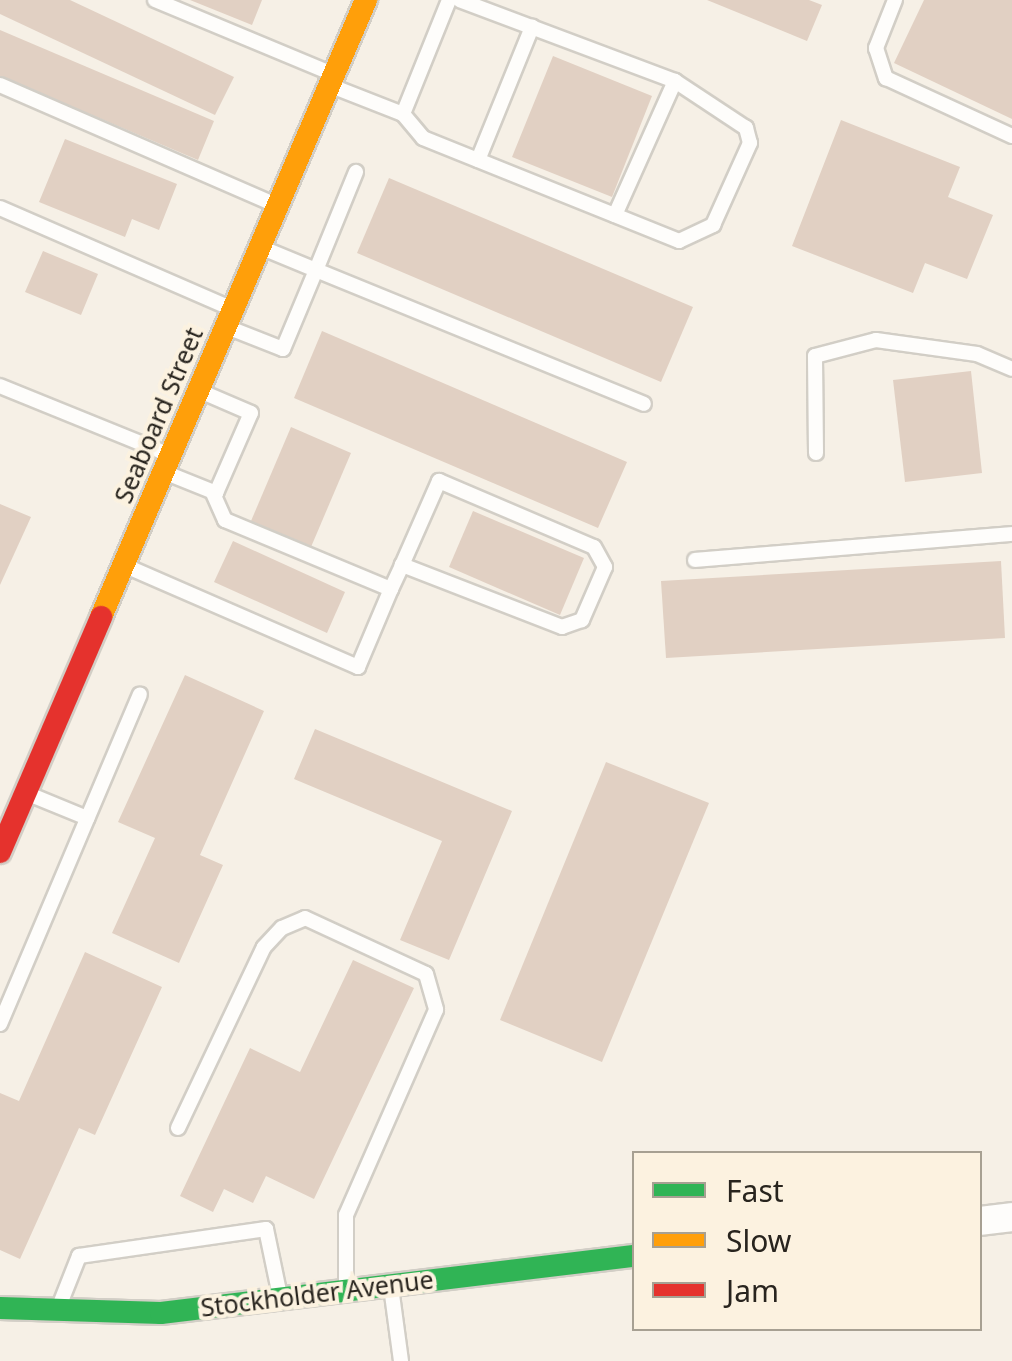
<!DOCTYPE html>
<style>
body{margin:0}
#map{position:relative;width:1012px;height:1361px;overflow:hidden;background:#f6f0e6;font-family:"Noto Sans",sans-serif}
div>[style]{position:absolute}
.building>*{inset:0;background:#e1d0c3}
.roads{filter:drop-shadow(2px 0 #d2cec6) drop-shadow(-2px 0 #d2cec6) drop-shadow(0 2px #d2cec6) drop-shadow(0 -2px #d2cec6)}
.lane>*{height:14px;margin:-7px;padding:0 7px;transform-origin:7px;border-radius:7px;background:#fefdfb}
.street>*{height:28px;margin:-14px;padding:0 14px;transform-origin:14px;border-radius:14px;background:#fefdfb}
.fast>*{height:22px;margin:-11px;padding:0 11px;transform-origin:11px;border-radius:11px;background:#30b455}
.slow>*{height:22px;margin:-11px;padding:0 11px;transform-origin:11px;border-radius:11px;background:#ff9f0a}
.jam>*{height:22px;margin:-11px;padding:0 11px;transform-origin:11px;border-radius:11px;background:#e5322d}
span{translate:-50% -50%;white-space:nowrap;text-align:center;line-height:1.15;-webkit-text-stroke:8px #fcf2e0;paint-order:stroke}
.street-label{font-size:25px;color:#28241e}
.legend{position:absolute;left:632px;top:1151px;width:350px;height:180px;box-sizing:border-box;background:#fcf2e0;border:2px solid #a7a092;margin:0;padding:12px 18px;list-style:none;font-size:30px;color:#28241e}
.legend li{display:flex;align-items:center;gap:20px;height:50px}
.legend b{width:50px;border:2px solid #a7a092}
</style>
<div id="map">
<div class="building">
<i style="clip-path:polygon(0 0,70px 0,234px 77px,215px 115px,0 14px)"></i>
<i style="clip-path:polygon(190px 0,262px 0,252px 25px)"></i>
<i style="clip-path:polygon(707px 0,809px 0,822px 5px,807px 41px)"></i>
<i style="clip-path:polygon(924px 0,1012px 0,1012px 119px,894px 63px)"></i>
<i style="clip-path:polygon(0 30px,214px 121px,198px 160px,0 76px)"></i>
<i style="clip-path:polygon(553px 56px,652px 96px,612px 197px,512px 157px)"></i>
<i style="clip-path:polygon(841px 120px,960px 167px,948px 197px,993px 215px,967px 279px,925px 263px,913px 293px,792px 246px)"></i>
<i style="clip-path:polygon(65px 139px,177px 184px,159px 230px,132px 219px,125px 237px,39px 202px)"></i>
<i style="clip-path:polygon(389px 178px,693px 307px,661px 382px,357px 253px)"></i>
<i style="clip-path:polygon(43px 251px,98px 274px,81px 315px,25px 292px)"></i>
<i style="clip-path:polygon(322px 331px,627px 462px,598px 528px,294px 398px)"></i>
<i style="clip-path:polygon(971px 371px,982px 473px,905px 482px,893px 380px)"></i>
<i style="clip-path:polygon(291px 427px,351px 453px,311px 547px,251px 521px)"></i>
<i style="clip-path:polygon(0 504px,31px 517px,0 585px)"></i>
<i style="clip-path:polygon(473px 511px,584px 558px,560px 615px,449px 567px)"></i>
<i style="clip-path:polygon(233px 541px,345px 592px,327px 633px,214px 582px)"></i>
<i style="clip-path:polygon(1001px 561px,1005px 638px,666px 658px,661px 581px)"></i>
<i style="clip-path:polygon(185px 675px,264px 711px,200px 855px,223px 865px,179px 963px,112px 933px,155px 838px,118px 822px)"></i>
<i style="clip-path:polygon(315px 729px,512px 811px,449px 960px,400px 940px,442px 841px,294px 779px)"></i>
<i style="clip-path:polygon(606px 762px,709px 803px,602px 1062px,500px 1020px)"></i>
<i style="clip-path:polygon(85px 952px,162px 987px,95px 1135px,79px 1128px,20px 1259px,0 1250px,0 1093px,19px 1101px)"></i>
<i style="clip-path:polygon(353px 960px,414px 988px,314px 1199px,266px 1176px,253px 1203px,224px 1189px,213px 1212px,180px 1196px,250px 1048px,300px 1072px)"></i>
</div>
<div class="roads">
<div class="lane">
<i style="left:155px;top:0;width:193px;rotate:22.6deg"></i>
<i style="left:895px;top:0;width:52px;rotate:111.6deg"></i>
<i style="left:876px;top:48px;width:32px;rotate:72deg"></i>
<i style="left:886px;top:78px;width:139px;rotate:24.7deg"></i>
<i style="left:0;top:85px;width:299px;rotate:23.5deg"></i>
<i style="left:334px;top:87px;width:74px;rotate:21.4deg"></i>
<i style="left:403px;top:114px;width:31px;rotate:50deg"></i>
<i style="left:423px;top:138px;width:276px;rotate:21.9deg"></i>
<i style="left:679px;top:241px;width:38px;rotate:-25deg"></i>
<i style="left:713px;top:225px;width:90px;rotate:-65.7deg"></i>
<i style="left:750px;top:143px;width:16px;rotate:-105deg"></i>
<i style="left:746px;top:128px;width:85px;rotate:-146.5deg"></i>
<i style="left:675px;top:81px;width:230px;rotate:-159.4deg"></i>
<i style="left:403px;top:114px;width:123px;rotate:-68deg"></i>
<i style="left:478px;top:160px;width:144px;rotate:-67.9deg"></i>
<i style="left:0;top:208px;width:249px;rotate:23.5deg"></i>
<i style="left:615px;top:215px;width:147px;rotate:-65.9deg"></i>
<i style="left:265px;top:249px;width:55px;rotate:22.4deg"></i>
<i style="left:316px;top:270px;width:106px;rotate:-67.8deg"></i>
<i style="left:227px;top:327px;width:60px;rotate:21.4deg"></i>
<i style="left:283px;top:349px;width:86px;rotate:-67.3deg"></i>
<i style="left:316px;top:270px;width:354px;rotate:22.2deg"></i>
<i style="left:0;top:386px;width:183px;rotate:22.1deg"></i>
<i style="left:816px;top:453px;width:97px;rotate:-90.6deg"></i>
<i style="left:815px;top:356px;width:63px;rotate:-14.7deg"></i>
<i style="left:876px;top:340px;width:102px;rotate:7.9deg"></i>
<i style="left:977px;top:354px;width:38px;rotate:23deg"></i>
<i style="left:169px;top:474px;width:51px;rotate:22deg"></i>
<i style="left:216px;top:493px;width:87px;rotate:-66.4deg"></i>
<i style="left:251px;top:413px;width:56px;rotate:-156.7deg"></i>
<i style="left:212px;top:491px;width:32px;rotate:66deg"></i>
<i style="left:225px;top:520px;width:180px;rotate:22.6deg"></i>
<i style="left:391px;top:589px;width:26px;rotate:-65deg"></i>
<i style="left:402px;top:565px;width:92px;rotate:-66.2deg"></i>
<i style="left:439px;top:481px;width:168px;rotate:23.1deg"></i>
<i style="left:594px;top:547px;width:23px;rotate:61deg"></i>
<i style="left:605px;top:567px;width:58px;rotate:113.5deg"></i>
<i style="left:582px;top:620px;width:21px;rotate:161deg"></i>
<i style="left:562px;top:627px;width:172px;rotate:-158.8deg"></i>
<i style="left:695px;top:560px;width:318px;rotate:-4.7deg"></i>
<i style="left:128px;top:567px;width:251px;rotate:23.5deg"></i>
<i style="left:358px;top:667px;width:85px;rotate:-67.1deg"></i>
<i style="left:31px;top:795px;width:61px;rotate:22.3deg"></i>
<i style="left:0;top:1024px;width:358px;rotate:-67deg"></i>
<i style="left:178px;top:1128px;width:200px;rotate:-64.6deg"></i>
<i style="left:264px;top:947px;width:26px;rotate:-47deg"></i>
<i style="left:282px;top:928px;width:25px;rotate:-23deg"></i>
<i style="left:305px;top:918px;width:133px;rotate:24.8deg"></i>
<i style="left:426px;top:974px;width:37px;rotate:74deg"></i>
<i style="left:436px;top:1010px;width:224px;rotate:113.7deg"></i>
<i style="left:346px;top:1215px;width:71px;rotate:90deg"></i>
<i style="left:391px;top:1287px;width:75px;rotate:82.3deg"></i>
<i style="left:60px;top:1304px;width:52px;rotate:-68.4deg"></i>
<i style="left:79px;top:1256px;width:189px;rotate:-8.2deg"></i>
<i style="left:266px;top:1229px;width:68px;rotate:78.2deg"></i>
</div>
<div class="street">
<i style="left:980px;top:1221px;width:32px;rotate:-7deg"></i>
</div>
<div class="fast">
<i style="left:0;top:1308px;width:161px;rotate:1.8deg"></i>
<i style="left:161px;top:1313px;width:476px;rotate:-6.9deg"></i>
</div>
<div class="slow">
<i style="left:101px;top:617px;width:672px;rotate:-66.76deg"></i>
</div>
<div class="jam">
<i style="left:0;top:852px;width:256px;rotate:-66.7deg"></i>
</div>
</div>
<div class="street-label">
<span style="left:158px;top:415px;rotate:-67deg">Seaboard Street</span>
<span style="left:317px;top:1293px;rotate:-7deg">Stockholder Avenue</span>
</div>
<ul class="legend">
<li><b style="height:12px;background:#30b455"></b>Fast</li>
<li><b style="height:12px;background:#ff9f0a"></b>Slow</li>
<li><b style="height:12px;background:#e5322d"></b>Jam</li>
</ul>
</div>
